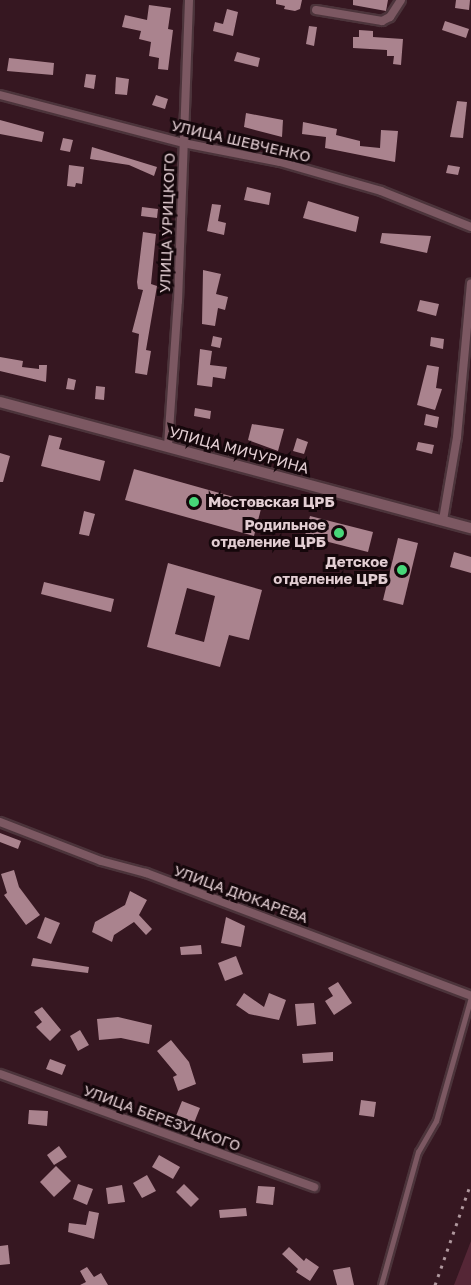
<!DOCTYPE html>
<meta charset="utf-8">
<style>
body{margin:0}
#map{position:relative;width:471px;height:1285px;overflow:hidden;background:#361721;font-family:"Golos Text",sans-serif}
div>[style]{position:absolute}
.green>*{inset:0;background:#552636}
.building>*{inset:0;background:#aa838e}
.roads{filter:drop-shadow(2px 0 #4c343b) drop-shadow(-2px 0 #4c343b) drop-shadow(0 2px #4c343b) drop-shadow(0 -2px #4c343b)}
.service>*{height:4.5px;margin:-2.25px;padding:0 2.25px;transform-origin:2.25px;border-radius:2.25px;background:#7c5862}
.minor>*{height:8px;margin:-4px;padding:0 4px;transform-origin:4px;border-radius:4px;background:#7c5862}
.tertiary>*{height:10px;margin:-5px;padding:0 5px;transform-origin:5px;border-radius:5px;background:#7c5862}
.rail>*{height:3px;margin-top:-1.5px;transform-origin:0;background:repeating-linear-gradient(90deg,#b0989e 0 3px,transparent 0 9px)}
.dots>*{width:16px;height:16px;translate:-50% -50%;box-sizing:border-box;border:3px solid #15070b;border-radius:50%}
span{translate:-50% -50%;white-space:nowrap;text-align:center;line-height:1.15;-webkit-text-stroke:6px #15070b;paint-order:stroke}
.street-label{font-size:15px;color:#e3ced3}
.poi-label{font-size:15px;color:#e3ced3;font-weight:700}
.left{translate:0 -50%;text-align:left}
.right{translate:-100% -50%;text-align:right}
</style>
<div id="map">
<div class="green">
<i style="clip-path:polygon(471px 1241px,471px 1285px,454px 1285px)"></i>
</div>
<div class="building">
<i style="clip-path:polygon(276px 0,302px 0,300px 9px,295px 11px,284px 9px,285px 6px,276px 4px)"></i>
<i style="clip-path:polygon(353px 0,388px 0,386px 11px,353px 5px)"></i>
<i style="clip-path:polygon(456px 0,470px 0,469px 10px,455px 8px)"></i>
<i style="clip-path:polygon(149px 5px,171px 8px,168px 29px,173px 30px,168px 70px,158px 69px,159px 58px,149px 56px,151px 42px,139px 39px,141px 31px,122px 27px,125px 15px,147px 20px)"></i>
<i style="clip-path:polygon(227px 9px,238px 12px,233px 36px,213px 31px,215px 22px,223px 24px)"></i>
<i style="clip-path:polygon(445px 21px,469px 29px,466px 38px,442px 30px)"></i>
<i style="clip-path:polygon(309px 26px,317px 27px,314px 46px,306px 44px)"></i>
<i style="clip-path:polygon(359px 30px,373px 31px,373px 37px,403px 39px,401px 65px,393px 64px,394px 56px,387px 56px,387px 50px,353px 48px,353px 37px,359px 37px)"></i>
<i style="clip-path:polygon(237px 52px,260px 58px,258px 67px,234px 61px)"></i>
<i style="clip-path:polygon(9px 58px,54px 63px,53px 75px,7px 71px)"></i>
<i style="clip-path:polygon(86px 74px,96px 75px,94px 89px,84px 87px)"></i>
<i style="clip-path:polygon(116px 77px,129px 79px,127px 95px,115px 94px)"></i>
<i style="clip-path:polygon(156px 95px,168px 99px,165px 109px,152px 105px)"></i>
<i style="clip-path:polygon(457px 101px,467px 102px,463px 138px,450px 137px)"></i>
<i style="clip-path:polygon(246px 113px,283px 120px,282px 137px,244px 127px)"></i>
<i style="clip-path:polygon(0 120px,44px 132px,42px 142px,0 134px)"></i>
<i style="clip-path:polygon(303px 122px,337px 129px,336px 135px,360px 141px,360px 146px,380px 148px,381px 130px,398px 131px,395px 162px,325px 148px,326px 137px,302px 134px)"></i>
<i style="clip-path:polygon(63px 138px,73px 140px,70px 152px,60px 150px)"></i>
<i style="clip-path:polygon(92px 147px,157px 167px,154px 176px,129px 165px,90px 159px)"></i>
<i style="clip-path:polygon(69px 165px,84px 167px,82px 184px,76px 183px,75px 187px,67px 186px)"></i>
<i style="clip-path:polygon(448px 165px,460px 167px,458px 175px,446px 173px)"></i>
<i style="clip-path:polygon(247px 187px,271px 193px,269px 205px,244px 200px)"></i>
<i style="clip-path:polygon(308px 201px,359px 217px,356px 232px,303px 218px)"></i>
<i style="clip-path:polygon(212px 204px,221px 205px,218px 221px,226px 223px,224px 235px,207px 231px)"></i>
<i style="clip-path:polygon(142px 207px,158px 209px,157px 218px,141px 216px)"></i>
<i style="clip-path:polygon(143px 232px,156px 234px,151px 284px,157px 286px,146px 350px,151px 351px,147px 375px,135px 373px,139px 334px,132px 332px,143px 290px,138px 289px,137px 282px)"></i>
<i style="clip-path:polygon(382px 233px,431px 236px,427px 253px,380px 243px)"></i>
<i style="clip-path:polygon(203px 270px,221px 274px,216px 294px,228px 297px,225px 310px,218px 308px,215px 326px,202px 324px)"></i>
<i style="clip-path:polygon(420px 300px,439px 304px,436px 316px,417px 311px)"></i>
<i style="clip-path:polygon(213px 336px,222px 338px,220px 348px,211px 346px)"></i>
<i style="clip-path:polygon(431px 337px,444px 339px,443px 349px,430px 346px)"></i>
<i style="clip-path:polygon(200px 349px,212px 351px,210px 365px,227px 367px,225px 379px,213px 377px,212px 387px,197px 385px)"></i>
<i style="clip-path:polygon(0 357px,23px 361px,22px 367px,39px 369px,39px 365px,47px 365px,46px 382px,0 371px)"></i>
<i style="clip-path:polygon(427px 365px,439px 367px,436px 388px,442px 389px,435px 410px,417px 405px)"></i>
<i style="clip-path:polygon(68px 378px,76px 380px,74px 390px,66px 389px)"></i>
<i style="clip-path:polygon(96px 386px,105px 387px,104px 400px,95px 399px)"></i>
<i style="clip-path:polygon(195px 408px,211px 411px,210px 419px,194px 416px)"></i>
<i style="clip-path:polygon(426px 414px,439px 417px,437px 428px,424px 425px)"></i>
<i style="clip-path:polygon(252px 424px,284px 429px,278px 451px,248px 440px)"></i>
<i style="clip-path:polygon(49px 435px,62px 438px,59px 449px,105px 461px,100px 481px,41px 466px)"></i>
<i style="clip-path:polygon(297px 438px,308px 442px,304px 454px,293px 451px)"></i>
<i style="clip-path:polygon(418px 442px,434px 445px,432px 454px,416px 450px)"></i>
<i style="clip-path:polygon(0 453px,10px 456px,3px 482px,0 482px)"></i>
<i style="clip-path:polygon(134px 469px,262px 505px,254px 536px,125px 500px)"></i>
<i style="clip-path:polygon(84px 511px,95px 514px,89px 536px,79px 534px)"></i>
<i style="clip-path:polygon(310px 516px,373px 532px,368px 552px,305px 536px)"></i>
<i style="clip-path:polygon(398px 538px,418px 543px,403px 605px,383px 600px)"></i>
<i style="clip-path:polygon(454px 552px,471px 557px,471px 573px,450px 567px)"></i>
<i style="clip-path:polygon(evenodd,168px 563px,262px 590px,249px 640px,229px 635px,220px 667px,147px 647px,168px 563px,187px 588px,215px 596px,204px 642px,175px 634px,187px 588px)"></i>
<i style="clip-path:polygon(44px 582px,114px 599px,111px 612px,41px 594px)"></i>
<i style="clip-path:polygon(0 833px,21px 841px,18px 849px,0 842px)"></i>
<i style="clip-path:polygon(14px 870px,19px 887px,40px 915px,26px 925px,4px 895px,7px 893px,1px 874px)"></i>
<i style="clip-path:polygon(130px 891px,147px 900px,139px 915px,152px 929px,146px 935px,134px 922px,114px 935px,112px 942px,92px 932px,95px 922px,125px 905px)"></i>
<i style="clip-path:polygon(45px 917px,60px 923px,51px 944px,37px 938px)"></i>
<i style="clip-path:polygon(226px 917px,245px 926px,241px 947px,221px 943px)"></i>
<i style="clip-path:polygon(201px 945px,202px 954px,181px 955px,180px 947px)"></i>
<i style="clip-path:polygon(236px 956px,243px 974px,225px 981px,218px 963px)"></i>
<i style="clip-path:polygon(33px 958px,89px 967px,88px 973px,31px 966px)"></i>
<i style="clip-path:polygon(338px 982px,352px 1003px,334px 1015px,325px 1001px,333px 996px,328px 988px)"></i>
<i style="clip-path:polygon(244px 993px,264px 1007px,269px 993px,286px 1000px,279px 1020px,249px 1014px,236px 1005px)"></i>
<i style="clip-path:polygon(314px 1003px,316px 1024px,297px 1026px,295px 1004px)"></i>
<i style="clip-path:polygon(42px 1007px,61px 1030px,50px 1041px,36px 1027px,42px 1022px,34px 1012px)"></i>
<i style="clip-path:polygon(118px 1017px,152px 1025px,149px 1044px,121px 1038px,99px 1040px,97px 1019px)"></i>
<i style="clip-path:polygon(80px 1030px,89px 1045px,78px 1051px,70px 1036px)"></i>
<i style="clip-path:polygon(171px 1040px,189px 1062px,196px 1084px,178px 1091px,173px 1077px,177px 1075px,157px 1051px)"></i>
<i style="clip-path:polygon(333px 1052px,333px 1061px,303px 1063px,302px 1054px)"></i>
<i style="clip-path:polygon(50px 1059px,66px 1065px,62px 1075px,46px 1069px)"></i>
<i style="clip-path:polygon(361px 1100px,376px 1102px,374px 1117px,359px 1115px)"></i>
<i style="clip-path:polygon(182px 1101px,200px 1108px,194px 1123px,176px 1116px)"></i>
<i style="clip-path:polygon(29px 1110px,48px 1111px,47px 1126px,28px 1124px)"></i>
<i style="clip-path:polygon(59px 1146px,67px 1157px,54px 1165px,47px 1155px)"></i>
<i style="clip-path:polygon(159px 1155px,180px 1167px,173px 1179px,152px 1167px)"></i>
<i style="clip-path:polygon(56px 1166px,71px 1181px,54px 1197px,40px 1182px)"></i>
<i style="clip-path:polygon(147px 1175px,156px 1191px,142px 1198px,133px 1183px)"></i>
<i style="clip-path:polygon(78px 1184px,93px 1189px,87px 1205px,73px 1199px)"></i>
<i style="clip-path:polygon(184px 1184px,199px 1199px,191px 1207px,176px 1192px)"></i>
<i style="clip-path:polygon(122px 1185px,125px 1202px,108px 1204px,106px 1188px)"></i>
<i style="clip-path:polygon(258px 1186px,275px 1187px,273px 1205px,256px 1203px)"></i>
<i style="clip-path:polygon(246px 1208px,247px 1216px,220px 1218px,219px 1210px)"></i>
<i style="clip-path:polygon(89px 1211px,99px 1213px,94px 1239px,68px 1232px,69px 1223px,86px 1225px)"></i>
<i style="clip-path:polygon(8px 1245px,10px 1264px,0 1265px,0 1246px)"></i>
<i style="clip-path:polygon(289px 1247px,304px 1261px,306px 1258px,319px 1267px,310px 1281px,296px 1272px,298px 1269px,282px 1254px)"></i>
<i style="clip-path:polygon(87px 1267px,94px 1277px,101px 1273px,108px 1285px,80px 1285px,86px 1282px,80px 1271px)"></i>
<i style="clip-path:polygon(350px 1267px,354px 1285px,337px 1285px,333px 1270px)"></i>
</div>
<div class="roads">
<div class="service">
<i style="left:381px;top:1285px;width:138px;rotate:-74.5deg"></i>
<i style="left:418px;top:1152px;width:36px;rotate:-60deg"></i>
<i style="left:436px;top:1121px;width:129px;rotate:-74.2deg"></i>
</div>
<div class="minor">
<i style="left:316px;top:10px;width:67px;rotate:9.5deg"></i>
<i style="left:382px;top:21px;width:9px;rotate:-27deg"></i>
<i style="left:390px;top:17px;width:20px;rotate:-57deg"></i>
<i style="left:0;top:95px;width:189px;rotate:14.7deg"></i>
<i style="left:183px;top:143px;width:99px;rotate:11.1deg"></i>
<i style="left:280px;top:162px;width:105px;rotate:16deg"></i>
<i style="left:381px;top:191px;width:97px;rotate:21.8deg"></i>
<i style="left:168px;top:446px;width:145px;rotate:-86.1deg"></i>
<i style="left:178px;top:301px;width:301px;rotate:-87.9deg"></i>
<i style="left:443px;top:520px;width:84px;rotate:-80.4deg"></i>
<i style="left:457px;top:437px;width:154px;rotate:-84.8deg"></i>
<i style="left:0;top:822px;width:108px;rotate:21.1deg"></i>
<i style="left:101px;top:861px;width:47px;rotate:14.9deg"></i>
<i style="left:146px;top:873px;width:347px;rotate:20.7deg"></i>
<i style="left:0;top:1074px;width:334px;rotate:19.8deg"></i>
</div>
<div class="tertiary">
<i style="left:0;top:402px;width:488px;rotate:15deg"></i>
</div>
</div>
<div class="rail">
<i style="left:435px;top:1285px;width:108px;rotate:-70.6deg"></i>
</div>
<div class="dots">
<i style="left:194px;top:502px;background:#47d779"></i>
<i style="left:339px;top:533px;background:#47d779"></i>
<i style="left:402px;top:570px;background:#47d779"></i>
</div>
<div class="street-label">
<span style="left:241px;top:141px;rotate:13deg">УЛИЦА ШЕВЧЕНКО</span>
<span style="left:167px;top:223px;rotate:-88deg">УЛИЦА УРИЦКОГО</span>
<span style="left:239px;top:450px;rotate:15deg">УЛИЦА МИЧУРИНА</span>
<span style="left:241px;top:894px;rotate:20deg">УЛИЦА ДЮКАРЕВА</span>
<span style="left:162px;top:1118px;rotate:20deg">УЛИЦА БЕРЕЗУЦКОГО</span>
</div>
<div class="poi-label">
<span class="left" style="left:208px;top:502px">Мостовская ЦРБ</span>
<span class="right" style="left:326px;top:533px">Родильное<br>отделение ЦРБ</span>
<span class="right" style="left:388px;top:570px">Детское<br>отделение ЦРБ</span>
</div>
</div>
